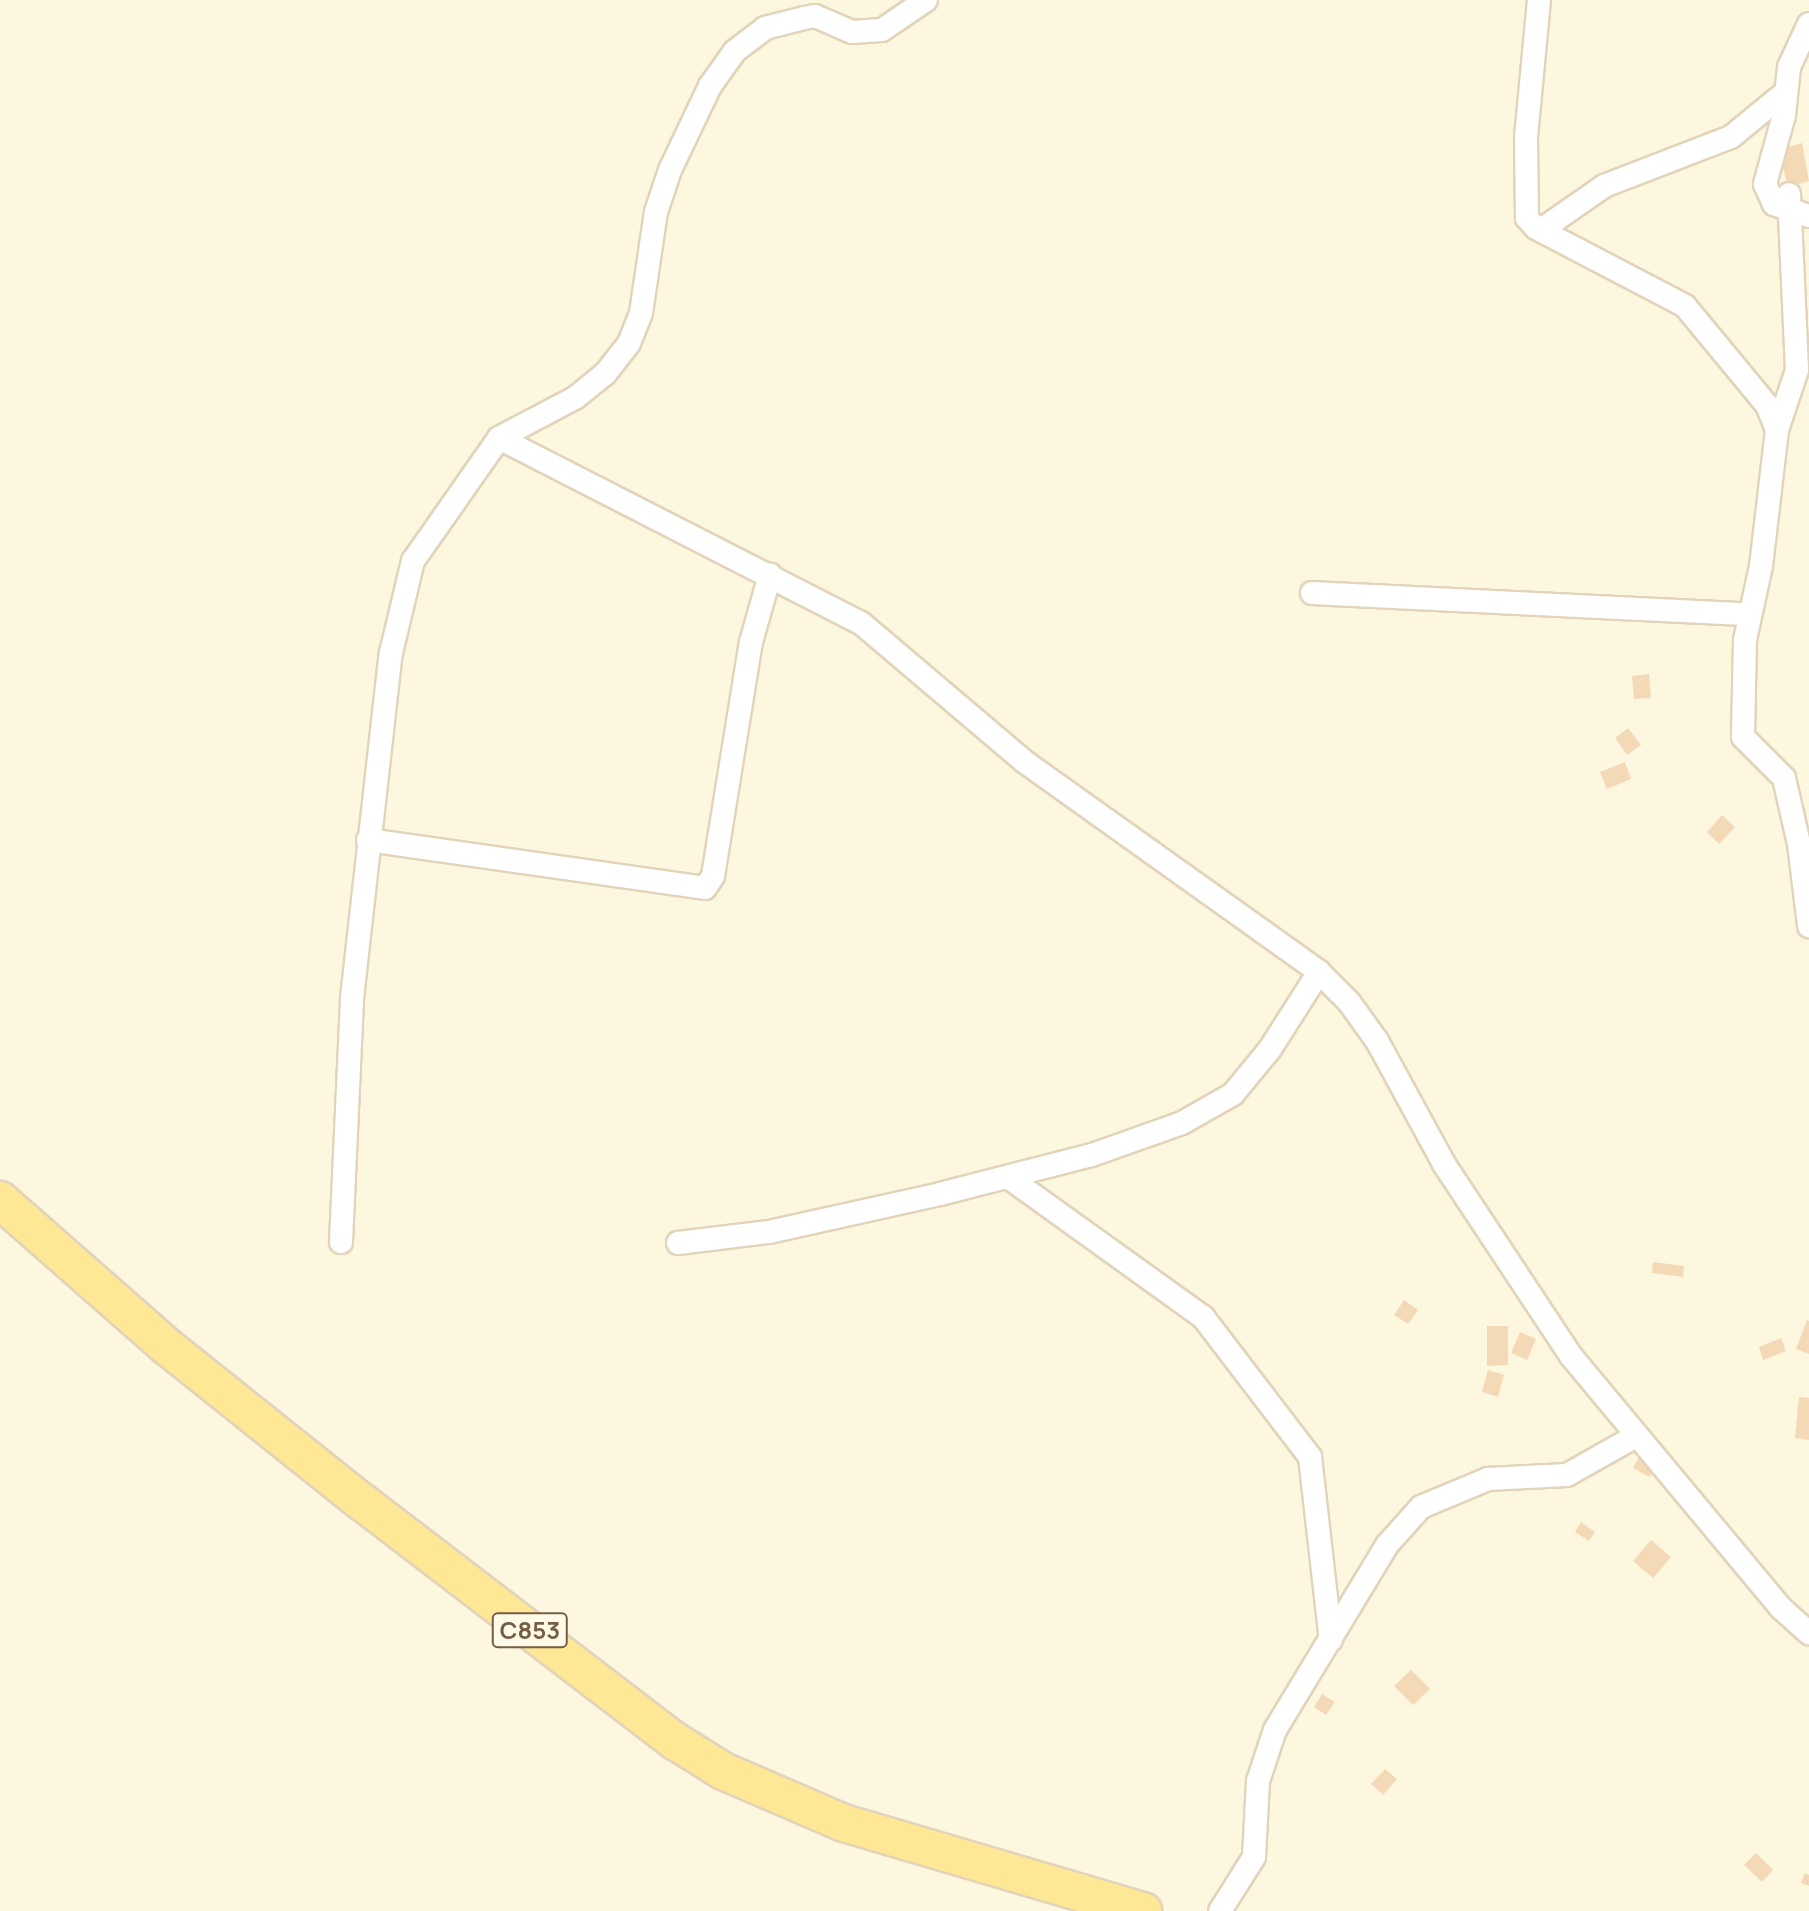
<!DOCTYPE html>
<style>
body{margin:0}
#map{position:relative;width:1809px;height:1911px;overflow:hidden;background:#fdf7e0;font-family:Manrope,sans-serif}
div>[style]{position:absolute}
.building>*{inset:0;background:#f4d9b6}
.roads{filter:drop-shadow(2px 0 #e2d4bb) drop-shadow(-2px 0 #e2d4bb) drop-shadow(0 2px #e2d4bb) drop-shadow(0 -2px #e2d4bb)}
.minor>*{height:22px;margin:-11px;padding:0 11px;transform-origin:11px;border-radius:11px;background:#fff}
.primary>*{height:36px;margin:-18px;padding:0 18px;transform-origin:18px;border-radius:18px;background:#ffe895}
span{translate:-50% -50%;white-space:nowrap;text-align:center;line-height:1.15;-webkit-text-stroke:8px #fff9e7;paint-order:stroke}
.shield-label span{padding:2px 6px;background:#fff9e7;border:2px solid;border-radius:6px;-webkit-text-stroke-width:0}
.shield-label{font-size:24px;color:#755e46;font-weight:700}
</style>
<div id="map">
<div class="building">
<i style="clip-path:polygon(1802px 143px,1809px 181px,1788px 187px,1778px 150px)"></i>
<i style="clip-path:polygon(1649px 674px,1651px 698px,1634px 699px,1632px 676px)"></i>
<i style="clip-path:polygon(1628px 728px,1641px 745px,1627px 755px,1615px 738px)"></i>
<i style="clip-path:polygon(1625px 762px,1631px 779px,1607px 789px,1600px 772px)"></i>
<i style="clip-path:polygon(1722px 815px,1735px 827px,1719px 844px,1707px 832px)"></i>
<i style="clip-path:polygon(1653px 1262px,1684px 1266px,1683px 1277px,1652px 1273px)"></i>
<i style="clip-path:polygon(1404px 1300px,1418px 1310px,1408px 1324px,1394px 1315px)"></i>
<i style="clip-path:polygon(1807px 1320px,1809px 1321px,1809px 1354px,1796px 1349px)"></i>
<i style="clip-path:polygon(1487px 1326px,1508px 1326px,1508px 1365px,1487px 1366px)"></i>
<i style="clip-path:polygon(1520px 1332px,1536px 1339px,1527px 1360px,1511px 1353px)"></i>
<i style="clip-path:polygon(1781px 1338px,1786px 1351px,1763px 1360px,1759px 1347px)"></i>
<i style="clip-path:polygon(1488px 1370px,1504px 1375px,1498px 1397px,1482px 1392px)"></i>
<i style="clip-path:polygon(1799px 1397px,1809px 1398px,1809px 1440px,1795px 1438px)"></i>
<i style="clip-path:polygon(1640px 1455px,1657px 1464px,1650px 1477px,1633px 1468px)"></i>
<i style="clip-path:polygon(1581px 1522px,1595px 1532px,1589px 1541px,1575px 1532px)"></i>
<i style="clip-path:polygon(1651px 1540px,1671px 1557px,1653px 1578px,1633px 1561px)"></i>
<i style="clip-path:polygon(1411px 1670px,1430px 1689px,1413px 1705px,1394px 1686px)"></i>
<i style="clip-path:polygon(1322px 1694px,1335px 1702px,1326px 1715px,1314px 1707px)"></i>
<i style="clip-path:polygon(1385px 1769px,1397px 1779px,1383px 1795px,1371px 1784px)"></i>
<i style="clip-path:polygon(1756px 1853px,1773px 1870px,1762px 1882px,1744px 1865px)"></i>
<i style="clip-path:polygon(1805px 1873px,1809px 1875px,1809px 1886px,1801px 1883px)"></i>
</div>
<div class="roads">
<div class="minor">
<i style="left:1539px;top:0;width:139px;rotate:95.4deg"></i>
<i style="left:1526px;top:138px;width:80px;rotate:89.3deg"></i>
<i style="left:1527px;top:218px;width:13px;rotate:48deg"></i>
<i style="left:1536px;top:228px;width:168px;rotate:27.6deg"></i>
<i style="left:1685px;top:306px;width:129px;rotate:50.4deg"></i>
<i style="left:1767px;top:405px;width:27px;rotate:68deg"></i>
<i style="left:1777px;top:430px;width:137px;rotate:96.7deg"></i>
<i style="left:1761px;top:566px;width:76px;rotate:102.2deg"></i>
<i style="left:1745px;top:640px;width:97px;rotate:91.2deg"></i>
<i style="left:1743px;top:737px;width:58px;rotate:45deg"></i>
<i style="left:1784px;top:778px;width:68px;rotate:77.2deg"></i>
<i style="left:1799px;top:844px;width:83px;rotate:83deg"></i>
<i style="left:1809px;top:24px;width:47px;rotate:114.9deg"></i>
<i style="left:1789px;top:67px;width:48px;rotate:95.9deg"></i>
<i style="left:1784px;top:115px;width:72px;rotate:105.4deg"></i>
<i style="left:1765px;top:184px;width:22px;rotate:66deg"></i>
<i style="left:1774px;top:204px;width:37px;rotate:19deg"></i>
<i style="left:1541px;top:230px;width:77px;rotate:-34.9deg"></i>
<i style="left:1604px;top:186px;width:136px;rotate:-21.1deg"></i>
<i style="left:1731px;top:137px;width:71px;rotate:-39.3deg"></i>
<i style="left:1777px;top:430px;width:63px;rotate:-71.6deg"></i>
<i style="left:1797px;top:370px;width:176px;rotate:-92.6deg"></i>
<i style="left:499px;top:438px;width:86px;rotate:-27.8deg"></i>
<i style="left:575px;top:398px;width:38px;rotate:-39deg"></i>
<i style="left:605px;top:374px;width:39px;rotate:-52deg"></i>
<i style="left:629px;top:343px;width:32px;rotate:-68deg"></i>
<i style="left:641px;top:313px;width:102px;rotate:-81.6deg"></i>
<i style="left:656px;top:212px;width:44px;rotate:-71.6deg"></i>
<i style="left:670px;top:170px;width:93px;rotate:-64.5deg"></i>
<i style="left:710px;top:86px;width:43px;rotate:-54.5deg"></i>
<i style="left:735px;top:51px;width:38px;rotate:-37deg"></i>
<i style="left:765px;top:28px;width:40px;rotate:-14.4deg"></i>
<i style="left:804px;top:18px;width:11px;rotate:-10deg"></i>
<i style="left:815px;top:16px;width:40px;rotate:23.4deg"></i>
<i style="left:852px;top:32px;width:30px;rotate:-4deg"></i>
<i style="left:882px;top:30px;width:53px;rotate:-34.3deg"></i>
<i style="left:1312px;top:593px;width:437px;rotate:2.8deg"></i>
<i style="left:368px;top:840px;width:340px;rotate:8.1deg"></i>
<i style="left:705px;top:888px;width:14px;rotate:-56deg"></i>
<i style="left:713px;top:876px;width:237px;rotate:-80.8deg"></i>
<i style="left:751px;top:642px;width:70px;rotate:-74.2deg"></i>
<i style="left:1008px;top:1177px;width:240px;rotate:35.7deg"></i>
<i style="left:1203px;top:1317px;width:176px;rotate:52.6deg"></i>
<i style="left:1310px;top:1457px;width:184px;rotate:83.5deg"></i>
<i style="left:341px;top:1242px;width:244px;rotate:-87.4deg"></i>
<i style="left:352px;top:998px;width:347px;rotate:-83.6deg"></i>
<i style="left:391px;top:653px;width:95px;rotate:-76.6deg"></i>
<i style="left:413px;top:561px;width:150px;rotate:-55deg"></i>
<i style="left:499px;top:438px;width:407px;rotate:27.1deg"></i>
<i style="left:861px;top:623px;width:215px;rotate:40.3deg"></i>
<i style="left:1025px;top:762px;width:361px;rotate:35.5deg"></i>
<i style="left:1319px;top:972px;width:42px;rotate:45deg"></i>
<i style="left:1349px;top:1002px;width:48px;rotate:54.3deg"></i>
<i style="left:1377px;top:1041px;width:140px;rotate:61.4deg"></i>
<i style="left:1444px;top:1164px;width:230px;rotate:56.5deg"></i>
<i style="left:1571px;top:1356px;width:328px;rotate:50.2deg"></i>
<i style="left:1781px;top:1608px;width:38px;rotate:42deg"></i>
<i style="left:678px;top:1243px;width:92px;rotate:-6.9deg"></i>
<i style="left:769px;top:1232px;width:175px;rotate:-12.5deg"></i>
<i style="left:940px;top:1194px;width:157px;rotate:-14.4deg"></i>
<i style="left:1092px;top:1155px;width:96px;rotate:-19.6deg"></i>
<i style="left:1182px;top:1123px;width:59px;rotate:-29.6deg"></i>
<i style="left:1233px;top:1094px;width:58px;rotate:-50.6deg"></i>
<i style="left:1270px;top:1049px;width:91px;rotate:-57.5deg"></i>
<i style="left:1220px;top:1911px;width:64px;rotate:-57.8deg"></i>
<i style="left:1254px;top:1857px;width:76px;rotate:-87deg"></i>
<i style="left:1258px;top:1781px;width:54px;rotate:-71.6deg"></i>
<i style="left:1275px;top:1730px;width:216px;rotate:-58.8deg"></i>
<i style="left:1387px;top:1545px;width:51px;rotate:-48.2deg"></i>
<i style="left:1421px;top:1507px;width:73px;rotate:-22.7deg"></i>
<i style="left:1488px;top:1479px;width:79px;rotate:-2.9deg"></i>
<i style="left:1567px;top:1475px;width:79px;rotate:-29.5deg"></i>
</div>
<div class="primary">
<i style="left:0;top:1200px;width:220px;rotate:41.3deg"></i>
<i style="left:165px;top:1345px;width:252px;rotate:38.6deg"></i>
<i style="left:362px;top:1502px;width:394px;rotate:37.4deg"></i>
<i style="left:675px;top:1741px;width:57px;rotate:32deg"></i>
<i style="left:723px;top:1771px;width:132px;rotate:23.3deg"></i>
<i style="left:844px;top:1823px;width:312px;rotate:16.4deg"></i>
</div>
</div>
<div class="shield-label">
<span style="left:530px;top:1630px">C853</span>
</div>
</div>
